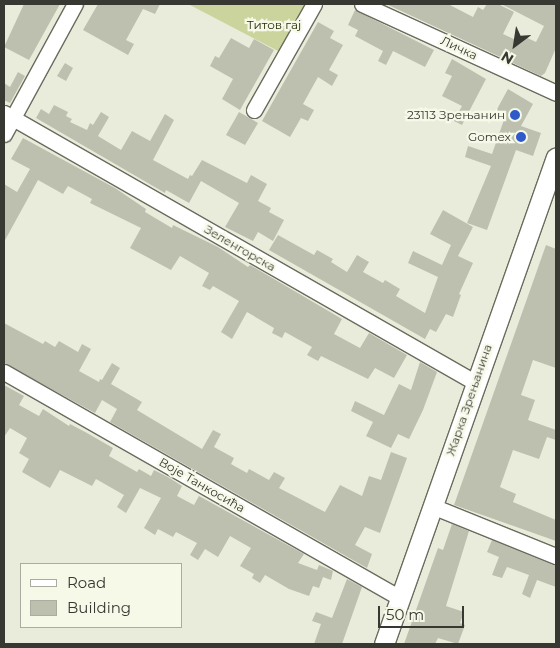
<!DOCTYPE html>
<meta charset="utf-8">
<style>
body{margin:0}
#map{position:relative;width:560px;height:648px;overflow:hidden;background:#e9ecdb;font-family:Montserrat,sans-serif}
div>[style]{position:absolute}
.green>*{inset:0;background:#ccd49d}
.building>*{inset:0;background:#bdc0af}
.roads{filter:drop-shadow(1px 0 #696c5d) drop-shadow(-1px 0 #696c5d) drop-shadow(0 1px #696c5d) drop-shadow(0 -1px #696c5d)}
.minor>*{height:15px;margin:-7.5px;padding:0 7.5px;transform-origin:7.5px;border-radius:7.5px;background:#fff}
.major>*{height:19px;margin:-9.5px;padding:0 9.5px;transform-origin:9.5px;border-radius:9.5px;background:#fff}
.dots>*{width:14px;height:14px;translate:-50% -50%;box-sizing:border-box;border:2px solid #f6f9e8;border-radius:50%}
span{translate:-50% -50%;white-space:nowrap;text-align:center;line-height:1.15;-webkit-text-stroke:4.5px #f6f9e8;paint-order:stroke}
.park-label{font-size:12px;color:#292c08}
.street-label{font-size:12px;color:#363831}
.poi-label{font-size:12px;color:#363831}
.right{translate:-100% -50%;text-align:right}
.frame{position:absolute;inset:0;border:5px solid #363831;pointer-events:none}
.legend{position:absolute;left:20px;top:563px;width:162px;height:65px;box-sizing:border-box;background:#f6f9e8;border:1px solid #a9ac9f;margin:0;padding:6px 9px;list-style:none;font-size:15px;color:#363831}
.legend li{display:flex;align-items:center;gap:10px;height:25px}
.legend b{width:25px;border:1px solid #a9ac9f}
.north{position:absolute;left:490px;top:20px;width:50px;height:50px;-webkit-text-stroke:4px #f6f9e8;paint-order:stroke;rotate:211deg;font-size:14px;font-weight:700;line-height:20px;text-align:center;color:#363831}
.north::after{content:'';display:block;margin:auto;width:18px;height:22px;background:#363831;clip-path:polygon(50% 0,100% 100%,50% 72%,0 100%)}
.scale{position:absolute;left:378px;top:606px;width:86px;height:22px;box-sizing:border-box;border:2px solid #363831;border-top:0;padding-left:6px;font-size:15px;line-height:18px;white-space:nowrap;color:#363831;-webkit-text-stroke:4px #f6f9e8;paint-order:stroke}
</style>
<div id="map">
<div class="green">
<i style="clip-path:polygon(188px 4px,310px 4px,282px 53px)"></i>
</div>
<div class="building">
<i style="clip-path:polygon(24px 4px,60px 4px,29px 60px,4px 47px)"></i>
<i style="clip-path:polygon(98px 4px,160px 4px,155px 14px,143px 9px,126px 40px,134px 44px,128px 55px,83px 30px)"></i>
<i style="clip-path:polygon(386px 4px,448px 4px,473px 17px,478px 7px,483px 10px,487px 4px,498px 4px,514px 12px,503px 34px,520px 42px,523px 36px,536px 42px,544px 26px,501px 4px,556px 4px,556px 48px,545px 73px,541px 76px)"></i>
<i style="clip-path:polygon(355px 10px,434px 50px,425px 67px,393px 51px,386px 65px,378px 61px,383px 51px,355px 36px,358px 30px,348px 25px)"></i>
<i style="clip-path:polygon(318px 22px,334px 31px,330px 38px,343px 45px,329px 70px,338px 75px,332px 86px,318px 77px,303px 104px,314px 110px,308px 121px,301px 118px,290px 137px,262px 121px)"></i>
<i style="clip-path:polygon(231px 38px,249px 48px,254px 39px,274px 50px,240px 110px,222px 99px,233px 79px,210px 66px,215px 56px,219px 58px)"></i>
<i style="clip-path:polygon(452px 59px,486px 79px,462px 125px,454px 121px,462px 106px,442px 96px,452px 76px,445px 73px)"></i>
<i style="clip-path:polygon(65px 63px,73px 68px,66px 81px,57px 76px)"></i>
<i style="clip-path:polygon(18px 72px,25px 76px,10px 103px,4px 100px,4px 83px,10px 87px)"></i>
<i style="clip-path:polygon(508px 89px,533px 104px,521px 126px,541px 133px,533px 156px,516px 150px,487px 230px,467px 223px,491px 166px,465px 157px,468px 146px,492px 154px,505px 117px,496px 111px)"></i>
<i style="clip-path:polygon(54px 105px,68px 112px,66px 116px,72px 119px,70px 122px,87px 130px,90px 123px,93px 125px,101px 112px,109px 117px,98px 136px,121px 150px,132px 131px,150px 141px,165px 114px,174px 120px,153px 160px,188px 179px,190px 175px,192px 176px,202px 160px,247px 183px,251px 175px,267px 184px,258px 201px,271px 208px,269px 212px,284px 220px,273px 241px,258px 232px,253px 241px,225px 227px,239px 203px,201px 181px,189px 203px,166px 190px,165px 193px,36px 118px,41px 109px,49px 114px)"></i>
<i style="clip-path:polygon(239px 112px,258px 123px,245px 145px,226px 135px)"></i>
<i style="clip-path:polygon(23px 138px,115px 188px,146px 209px,145px 212px,172px 228px,173px 225px,218px 247px,248px 267px,250px 265px,342px 319px,334px 334px,360px 348px,369px 333px,407px 355px,394px 378px,375px 368px,368px 379px,321px 356px,318px 361px,307px 355px,312px 347px,285px 332px,282px 338px,272px 333px,274px 328px,247px 312px,232px 339px,221px 332px,239px 301px,213px 286px,210px 290px,202px 286px,209px 273px,180px 256px,171px 270px,130px 248px,141px 228px,90px 203px,92px 199px,68px 186px,63px 194px,38px 180px,4px 242px,4px 184px,17px 192px,30px 169px,11px 159px)"></i>
<i style="clip-path:polygon(443px 210px,473px 227px,458px 256px,473px 263px,459px 294px,461px 295px,453px 317px,446px 314px,436px 332px,430px 329px,425px 339px,269px 250px,278px 235px,314px 255px,317px 250px,333px 259px,331px 262px,347px 272px,357px 255px,369px 262px,363px 272px,383px 283px,385px 280px,400px 289px,396px 296px,425px 313px,438px 277px,408px 263px,413px 251px,442px 265px,451px 245px,430px 234px)"></i>
<i style="clip-path:polygon(546px 245px,556px 249px,556px 368px,533px 360px,521px 395px,535px 400px,528px 420px,556px 430px,556px 440px,547px 437px,539px 459px,513px 450px,500px 487px,516px 494px,513px 502px,556px 520px,556px 541px,454px 505px)"></i>
<i style="clip-path:polygon(4px 323px,43px 344px,45px 341px,55px 347px,59px 341px,78px 352px,82px 344px,91px 349px,79px 371px,99px 382px,100px 379px,102px 380px,112px 363px,120px 368px,111px 384px,142px 402px,137px 410px,202px 449px,213px 430px,221px 434px,214px 447px,234px 458px,231px 464px,247px 473px,249px 469px,269px 480px,274px 472px,285px 478px,279px 488px,325px 512px,340px 485px,362px 496px,369px 476px,381px 480px,391px 452px,407px 458px,380px 533px,365px 527px,355px 545px,372px 554px,367px 568px,110px 422px,117px 409px,102px 400px,95px 413px,4px 363px)"></i>
<i style="clip-path:polygon(420px 362px,437px 372px,423px 410px,409px 439px,398px 434px,391px 448px,366px 436px,373px 422px,351px 411px,355px 401px,384px 415px,399px 384px,411px 390px)"></i>
<i style="clip-path:polygon(4px 385px,24px 396px,19px 405px,39px 416px,43px 409px,69px 426px,70px 424px,87px 433px,113px 448px,109px 456px,137px 472px,139px 469px,151px 476px,154px 470px,168px 477px,182px 486px,177px 496px,194px 505px,199px 496px,304px 554px,298px 563px,317px 570px,319px 565px,333px 571px,331px 580px,323px 577px,319px 588px,313px 586px,309px 596px,289px 589px,265px 575px,260px 583px,252px 578px,254px 574px,240px 566px,251px 548px,230px 536px,218px 557px,205px 549px,198px 560px,190px 555px,197px 543px,176px 532px,173px 537px,158px 529px,155px 535px,144px 528px,161px 498px,140px 488px,126px 513px,117px 507px,124px 495px,96px 479px,92px 486px,60px 470px,50px 488px,41px 483px,22px 472px,29px 459px,19px 453px,27px 438px,10px 428px,4px 437px)"></i>
<i style="clip-path:polygon(452px 524px,469px 531px,446px 606px,464px 612px,460px 623px,465px 625px,458px 644px,438px 638px,435px 644px,404px 644px,438px 548px,443px 550px)"></i>
<i style="clip-path:polygon(492px 540px,556px 566px,556px 587px,537px 580px,530px 598px,522px 594px,529px 575px,507px 567px,502px 578px,492px 575px,499px 557px,487px 552px)"></i>
<i style="clip-path:polygon(347px 579px,362px 587px,342px 644px,314px 644px,321px 624px,312px 621px,316px 612px,332px 618px)"></i>
</div>
<div class="roads">
<div class="minor">
<i style="left:362px;top:4px;width:213px;rotate:24.6deg"></i>
<i style="left:254px;top:110px;width:122px;rotate:-60.5deg"></i>
<i style="left:4px;top:113px;width:544px;rotate:29.77deg"></i>
<i style="left:4px;top:134px;width:148px;rotate:-61.4deg"></i>
<i style="left:4px;top:372px;width:456px;rotate:29.7deg"></i>
<i style="left:432px;top:506px;width:134px;rotate:22deg"></i>
</div>
<div class="major">
<i style="left:384px;top:644px;width:516px;rotate:-70.55deg"></i>
</div>
</div>
<div class="dots">
<i style="left:515px;top:115px;background:#2f5ac9"></i>
<i style="left:521px;top:137px;background:#2f5ac9"></i>
</div>
<div class="park-label">
<span style="left:274px;top:25px">Титов гај</span>
</div>
<div class="street-label">
<span style="left:459px;top:48px;rotate:25deg">Личка</span>
<span style="left:240px;top:248px;rotate:30deg">Зеленгорска</span>
<span style="left:469px;top:400px;rotate:-71deg">Жарка Зрењанина</span>
<span style="left:202px;top:485px;rotate:30deg">Воје Танкосића</span>
</div>
<div class="poi-label">
<span class="right" style="left:505px;top:115px">23113 Зрењанин</span>
<span class="right" style="left:511px;top:137px">Gomex</span>
</div>
<div class="frame"></div>
<ul class="legend">
<li><b style="height:6px;background:#fff"></b>Road</li>
<li><b style="height:14px;background:#bdc0af"></b>Building</li>
</ul>
<div class="north">N</div>
<div class="scale">50 m</div>
</div>
